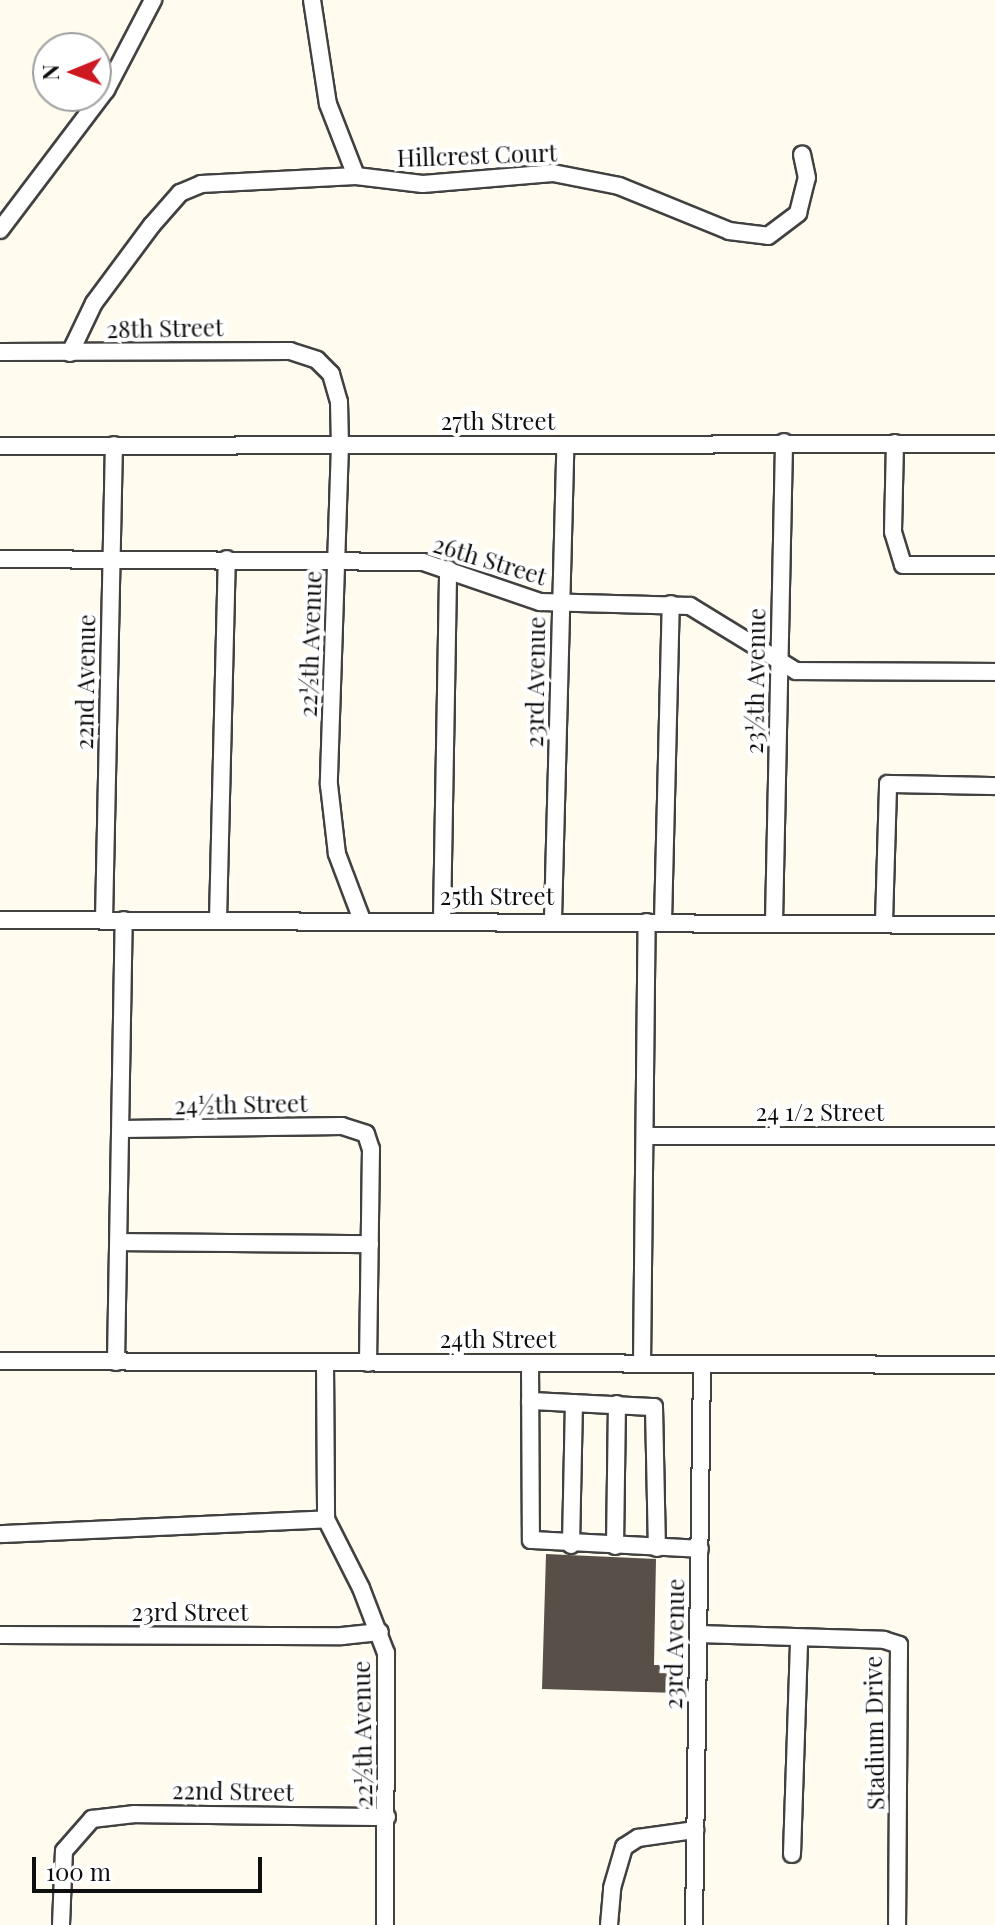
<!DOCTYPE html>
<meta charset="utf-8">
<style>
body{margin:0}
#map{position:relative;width:995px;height:1925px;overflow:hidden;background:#fffcef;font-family:"Playfair Display",serif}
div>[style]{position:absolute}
.building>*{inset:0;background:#584f49}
.roads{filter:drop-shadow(2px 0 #414141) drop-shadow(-2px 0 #414141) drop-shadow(0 2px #414141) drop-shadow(0 -2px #414141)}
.minor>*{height:16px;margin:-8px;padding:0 8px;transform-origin:8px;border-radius:8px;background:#fff}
span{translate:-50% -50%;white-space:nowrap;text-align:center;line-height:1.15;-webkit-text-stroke:8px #fff;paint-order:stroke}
.street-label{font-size:24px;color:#0e0e0e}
.north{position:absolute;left:32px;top:32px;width:80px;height:80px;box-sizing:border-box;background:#fff;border:2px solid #9f9f9f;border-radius:50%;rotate:269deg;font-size:22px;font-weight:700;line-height:32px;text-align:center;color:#0e0e0e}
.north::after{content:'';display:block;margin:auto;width:28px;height:36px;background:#cd1721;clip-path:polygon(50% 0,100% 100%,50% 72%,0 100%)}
.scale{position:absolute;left:32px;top:1857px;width:230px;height:36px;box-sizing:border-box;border:4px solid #0e0e0e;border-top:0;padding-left:10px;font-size:24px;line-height:28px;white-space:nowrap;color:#0e0e0e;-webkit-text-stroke:6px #fff;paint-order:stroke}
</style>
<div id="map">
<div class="building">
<i style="clip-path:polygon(546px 1554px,656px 1559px,654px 1665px,679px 1665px,678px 1693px,542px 1689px)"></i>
</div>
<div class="roads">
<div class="minor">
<i style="left:312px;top:0;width:105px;rotate:81.3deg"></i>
<i style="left:328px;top:104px;width:77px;rotate:68.7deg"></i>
<i style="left:0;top:230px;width:176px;rotate:-52.9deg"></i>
<i style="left:106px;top:90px;width:102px;rotate:-62.4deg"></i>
<i style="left:0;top:352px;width:290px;rotate:-0.2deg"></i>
<i style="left:290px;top:351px;width:28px;rotate:18deg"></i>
<i style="left:317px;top:360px;width:20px;rotate:45deg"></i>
<i style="left:331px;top:374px;width:29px;rotate:74deg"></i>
<i style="left:339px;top:402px;width:43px;rotate:88.7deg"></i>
<i style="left:340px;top:445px;width:340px;rotate:91.9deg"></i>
<i style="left:329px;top:785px;width:69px;rotate:83.4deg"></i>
<i style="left:337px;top:854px;width:71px;rotate:69.3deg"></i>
<i style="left:70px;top:353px;width:55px;rotate:-64.4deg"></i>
<i style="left:94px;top:303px;width:97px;rotate:-53.4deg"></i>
<i style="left:152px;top:225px;width:43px;rotate:-48.8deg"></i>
<i style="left:180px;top:193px;width:23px;rotate:-23deg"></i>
<i style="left:201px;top:184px;width:155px;rotate:-3deg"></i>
<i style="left:356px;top:176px;width:67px;rotate:6.8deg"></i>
<i style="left:423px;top:184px;width:130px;rotate:-4.8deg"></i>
<i style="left:553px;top:173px;width:67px;rotate:11.1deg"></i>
<i style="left:619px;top:186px;width:119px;rotate:22.2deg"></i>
<i style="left:729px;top:231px;width:39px;rotate:7deg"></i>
<i style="left:768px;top:236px;width:38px;rotate:-37deg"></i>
<i style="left:798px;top:213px;width:36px;rotate:-76deg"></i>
<i style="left:807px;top:178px;width:24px;rotate:-102deg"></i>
<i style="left:895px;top:443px;width:89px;rotate:91.3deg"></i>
<i style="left:893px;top:532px;width:34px;rotate:73deg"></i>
<i style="left:903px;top:565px;width:92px"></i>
<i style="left:0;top:446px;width:995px;rotate:-0.12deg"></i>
<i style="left:0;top:559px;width:423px;rotate:0.4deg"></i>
<i style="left:423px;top:562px;width:124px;rotate:18.9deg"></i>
<i style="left:540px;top:602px;width:150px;rotate:1.5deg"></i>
<i style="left:690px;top:606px;width:124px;rotate:31.5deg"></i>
<i style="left:796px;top:671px;width:199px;rotate:0.3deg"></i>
<i style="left:553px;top:919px;width:473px;rotate:-88.5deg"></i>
<i style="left:0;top:920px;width:995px;rotate:0.29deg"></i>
<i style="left:104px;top:920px;width:475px;rotate:-88.8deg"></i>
<i style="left:218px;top:920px;width:361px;rotate:-88.6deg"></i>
<i style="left:442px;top:920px;width:351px;rotate:-89deg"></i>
<i style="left:663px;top:922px;width:318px;rotate:-88.6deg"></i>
<i style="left:774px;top:922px;width:480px;rotate:-88.8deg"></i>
<i style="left:884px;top:922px;width:138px;rotate:-88.3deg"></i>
<i style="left:888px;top:784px;width:107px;rotate:1.1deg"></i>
<i style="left:122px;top:1129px;width:220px;rotate:-0.8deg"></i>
<i style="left:342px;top:1126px;width:25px;rotate:18deg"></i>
<i style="left:366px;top:1134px;width:16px;rotate:72deg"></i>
<i style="left:371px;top:1149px;width:214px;rotate:90.8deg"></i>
<i style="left:645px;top:1136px;width:350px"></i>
<i style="left:119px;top:1242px;width:251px;rotate:0.5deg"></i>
<i style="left:0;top:1361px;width:995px;rotate:0.23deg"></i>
<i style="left:116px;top:1362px;width:442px;rotate:-89deg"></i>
<i style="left:325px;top:1363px;width:156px;rotate:89.6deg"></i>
<i style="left:326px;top:1519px;width:77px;rotate:63.1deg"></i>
<i style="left:361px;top:1588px;width:70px;rotate:69deg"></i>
<i style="left:386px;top:1653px;width:272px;rotate:90.2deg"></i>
<i style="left:530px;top:1363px;width:177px;rotate:89.7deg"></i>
<i style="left:531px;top:1540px;width:169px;rotate:3deg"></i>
<i style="left:642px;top:1364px;width:442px;rotate:-89.4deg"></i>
<i style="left:530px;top:1401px;width:124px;rotate:2.8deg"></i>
<i style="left:654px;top:1407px;width:141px;rotate:88.8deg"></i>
<i style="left:1px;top:1534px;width:325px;rotate:-2.6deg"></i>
<i style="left:571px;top:1545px;width:142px;rotate:-88.8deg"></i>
<i style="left:615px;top:1546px;width:142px;rotate:-89.2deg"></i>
<i style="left:698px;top:1634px;width:186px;rotate:1.8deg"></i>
<i style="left:884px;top:1640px;width:16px;rotate:18deg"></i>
<i style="left:899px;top:1645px;width:280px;rotate:90.4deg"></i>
<i style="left:0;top:1635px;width:342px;rotate:0.2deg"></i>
<i style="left:342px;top:1636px;width:38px;rotate:-6deg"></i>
<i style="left:792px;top:1854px;width:216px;rotate:-88.1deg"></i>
<i style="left:61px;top:1925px;width:74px;rotate:-87.7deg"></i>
<i style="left:64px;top:1851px;width:43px;rotate:-48.8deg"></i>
<i style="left:92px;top:1819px;width:43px;rotate:-6.6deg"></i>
<i style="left:135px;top:1814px;width:252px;rotate:0.7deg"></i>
<i style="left:609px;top:1925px;width:37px;rotate:-85deg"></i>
<i style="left:612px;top:1888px;width:43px;rotate:-73.7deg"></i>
<i style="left:624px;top:1847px;width:17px;rotate:-33deg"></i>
<i style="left:638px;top:1838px;width:58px;rotate:-8deg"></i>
<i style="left:694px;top:1925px;width:561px;rotate:-89.18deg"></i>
</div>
</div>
<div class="street-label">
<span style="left:477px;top:155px;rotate:-2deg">Hillcrest Court</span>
<span style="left:165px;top:328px;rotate:-1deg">28th Street</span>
<span style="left:498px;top:421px">27th Street</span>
<span style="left:490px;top:560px;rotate:17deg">26th Street</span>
<span style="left:310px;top:644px;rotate:-88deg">22½th Avenue</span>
<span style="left:755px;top:681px;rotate:-89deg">23½th Avenue</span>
<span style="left:85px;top:682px;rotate:-89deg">22nd Avenue</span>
<span style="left:535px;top:682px;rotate:-89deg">23rd Avenue</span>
<span style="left:497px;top:896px">25th Street</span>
<span style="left:241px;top:1104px;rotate:-1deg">24½th Street</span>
<span style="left:820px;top:1112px">24 1/2 Street</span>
<span style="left:498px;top:1339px">24th Street</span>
<span style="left:190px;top:1612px">23rd Street</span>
<span style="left:674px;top:1644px;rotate:-89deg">23rd Avenue</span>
<span style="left:874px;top:1733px;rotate:-91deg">Stadium Drive</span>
<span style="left:362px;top:1734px;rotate:-91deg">22½th Avenue</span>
<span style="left:233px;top:1791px;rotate:1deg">22nd Street</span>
</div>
<div class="north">N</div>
<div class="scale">100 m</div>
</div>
